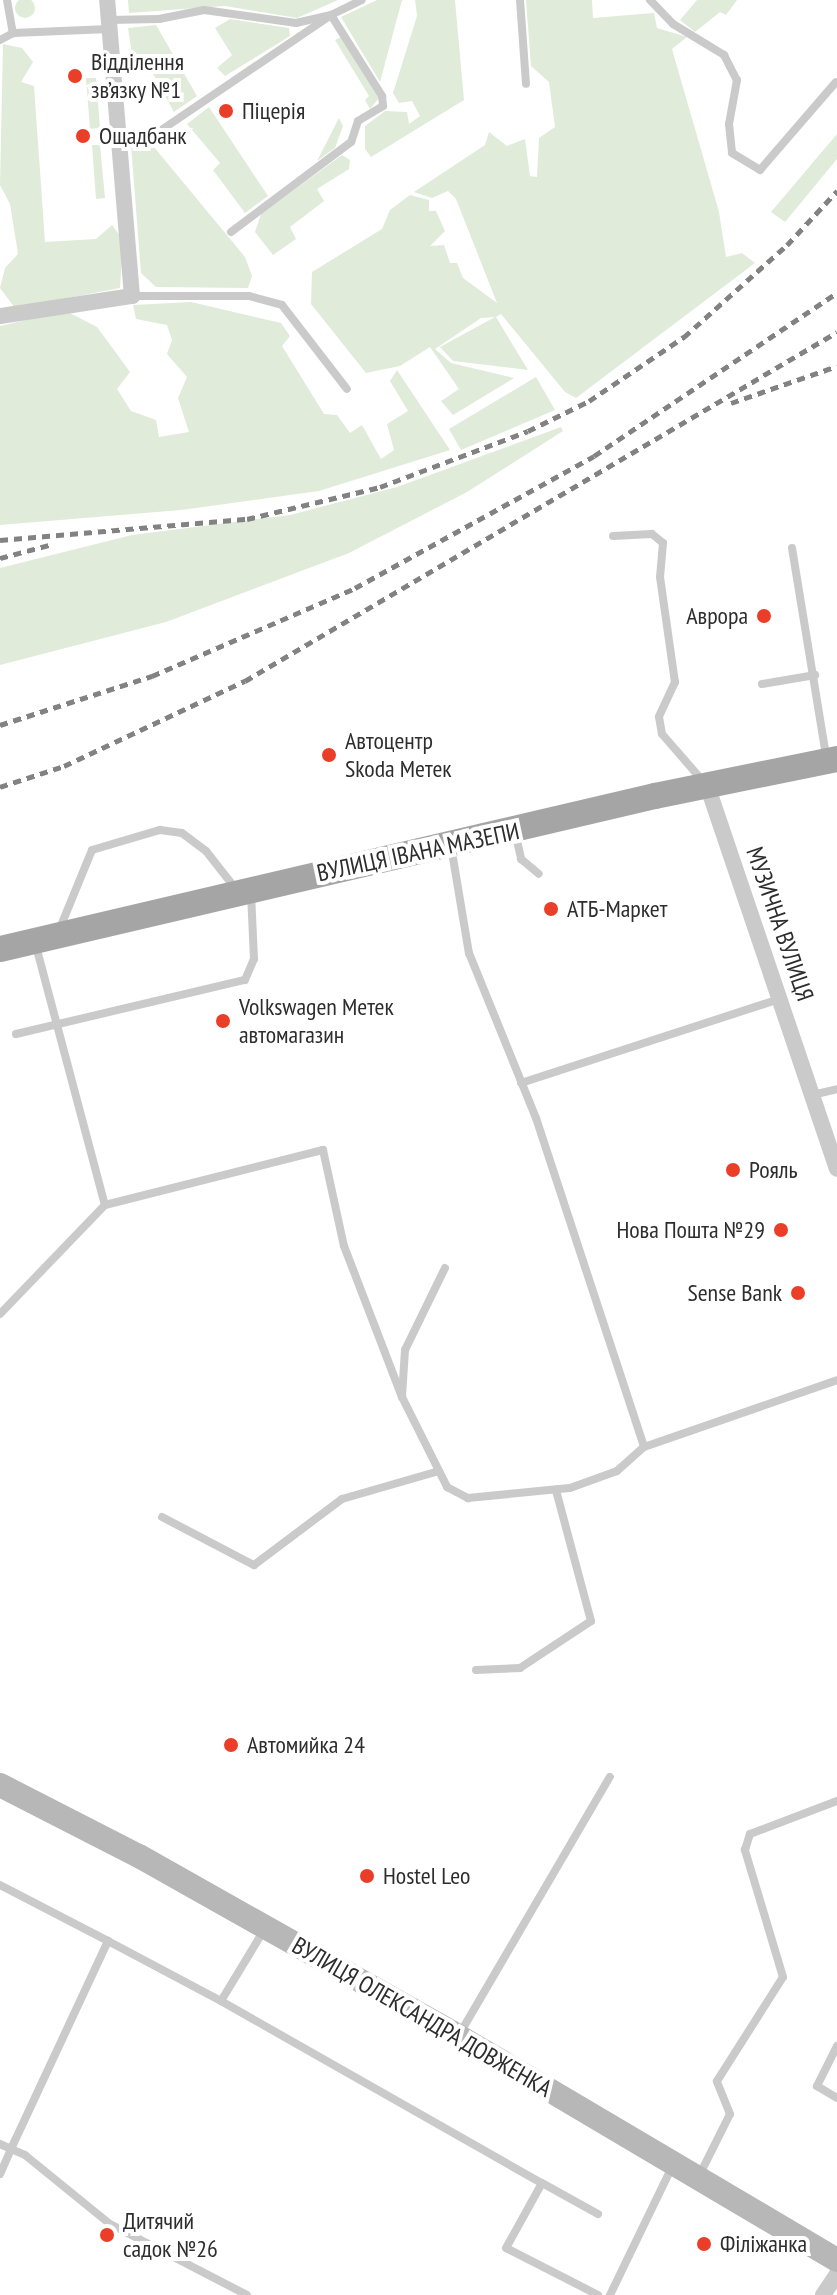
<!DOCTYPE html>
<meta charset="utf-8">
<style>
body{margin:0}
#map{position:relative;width:837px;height:2295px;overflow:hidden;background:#fff;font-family:"PT Sans Narrow",sans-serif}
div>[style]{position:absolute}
.green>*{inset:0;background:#e0ebda}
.round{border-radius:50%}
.lane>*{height:8px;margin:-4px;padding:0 4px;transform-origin:4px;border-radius:4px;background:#cacaca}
.street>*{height:16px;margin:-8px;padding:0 8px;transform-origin:8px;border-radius:8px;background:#cacaca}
.secondary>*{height:24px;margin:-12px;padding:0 12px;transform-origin:12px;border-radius:12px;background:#b7b7b7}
.primary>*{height:26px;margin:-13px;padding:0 13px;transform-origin:13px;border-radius:13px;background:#a5a5a5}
.rail>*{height:5px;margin-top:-2.5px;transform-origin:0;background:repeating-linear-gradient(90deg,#828282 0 8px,transparent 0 14px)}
.dots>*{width:22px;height:22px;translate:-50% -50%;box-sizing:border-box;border:4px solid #fff;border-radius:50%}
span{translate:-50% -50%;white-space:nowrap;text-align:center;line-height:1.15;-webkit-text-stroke:8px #fff;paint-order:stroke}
.poi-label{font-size:24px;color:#2d2d2d}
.left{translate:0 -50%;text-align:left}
.right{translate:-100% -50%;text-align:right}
.street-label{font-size:24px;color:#2d2d2d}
</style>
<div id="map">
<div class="green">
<i class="round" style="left:15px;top:-2px;width:20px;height:20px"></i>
<i style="clip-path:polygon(128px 0,338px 0,297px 18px,225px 6px,129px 13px)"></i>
<i style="clip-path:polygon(377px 0,402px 0,380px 82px,341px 17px)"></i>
<i style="clip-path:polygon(415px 0,455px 0,464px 100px,371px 157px,365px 149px,365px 126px,385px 111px,407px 112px,409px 124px,420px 116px,412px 101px,399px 103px,393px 93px,417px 16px)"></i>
<i style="clip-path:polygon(526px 0,592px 0,593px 18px,654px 13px,657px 28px,687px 37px,672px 49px,719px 212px,726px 257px,742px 253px,755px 263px,576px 398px,565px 392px,501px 314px,496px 317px,528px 370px,453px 361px,440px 347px,495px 317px,481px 318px,435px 349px,451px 363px,514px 378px,453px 415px,441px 401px,459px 389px,430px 347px,400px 366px,366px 373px,311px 304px,312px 272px,382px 229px,390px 210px,410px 195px,429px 200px,429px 211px,436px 211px,445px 231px,430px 246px,444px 245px,450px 263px,457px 263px,463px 278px,497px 303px,456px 199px,448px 191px,432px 198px,414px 192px,485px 145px,489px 132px,507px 146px,525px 139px,530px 176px,537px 177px,539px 138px,555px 127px,549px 82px,531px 66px)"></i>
<i style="clip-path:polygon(697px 0,737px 0,726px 15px,720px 12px,695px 32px,680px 20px)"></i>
<i style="clip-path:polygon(230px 19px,289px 28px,290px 36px,225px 76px,217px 68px,232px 55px,215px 28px)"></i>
<i style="clip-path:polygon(156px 25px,197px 96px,174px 112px,147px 63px,134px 68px,128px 28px)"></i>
<i style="clip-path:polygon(341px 37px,379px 98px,370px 109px,365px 100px,369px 96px,335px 40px)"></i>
<i style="clip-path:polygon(3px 44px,22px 48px,33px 62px,21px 82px,34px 86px,45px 242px,96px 239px,112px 225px,123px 240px,120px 288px,15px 308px,0 288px,5px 268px,18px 254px,10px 204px,0 185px)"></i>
<i style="clip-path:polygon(86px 78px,96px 78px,100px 128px,90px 129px)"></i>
<i style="clip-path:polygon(209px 107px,268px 196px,245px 213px,213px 170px,220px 163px,187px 124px)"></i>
<i style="clip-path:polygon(339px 118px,343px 126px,335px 148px,317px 161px)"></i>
<i style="clip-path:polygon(837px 134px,837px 159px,785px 222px,771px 212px)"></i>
<i style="clip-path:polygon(149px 141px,245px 257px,252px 276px,248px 288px,156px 287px,141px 273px,131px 145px)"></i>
<i style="clip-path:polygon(92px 145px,100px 145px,105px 198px,96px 199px)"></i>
<i style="clip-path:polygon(342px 155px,350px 160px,349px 169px,317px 189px,324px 201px,290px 227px,296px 239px,273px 255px,255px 232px,261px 214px)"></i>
<i style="clip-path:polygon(191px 302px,281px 323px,290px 336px,282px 346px,324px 414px,337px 415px,350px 433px,362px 425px,381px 459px,394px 450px,387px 424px,408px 411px,390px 381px,397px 370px,450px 450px,319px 491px,181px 510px,0 525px,0 326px,66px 311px,97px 327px,130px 372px,117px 389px,131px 411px,156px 420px,159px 437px,189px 432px,178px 398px,187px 377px,167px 354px,172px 340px,167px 325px,136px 319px,133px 305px)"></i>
<i style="clip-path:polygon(536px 377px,555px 410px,461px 450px,449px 429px)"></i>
<i style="clip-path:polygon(561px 427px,563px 431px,467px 492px,349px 553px,166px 622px,0 665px,0 568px,132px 535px,290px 515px,397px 487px)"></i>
</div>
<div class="lane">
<i style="left:7px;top:0;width:34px;rotate:80deg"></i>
<i style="left:13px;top:33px;width:96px;rotate:-2.4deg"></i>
<i style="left:520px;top:0;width:84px;rotate:85.9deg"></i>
<i style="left:650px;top:0;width:33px;rotate:46deg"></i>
<i style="left:673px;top:24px;width:60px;rotate:31.3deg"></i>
<i style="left:724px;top:55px;width:28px;rotate:63deg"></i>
<i style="left:737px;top:80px;width:45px;rotate:100.3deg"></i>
<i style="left:729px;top:124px;width:29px;rotate:84deg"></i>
<i style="left:732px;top:153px;width:33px;rotate:31deg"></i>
<i style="left:760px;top:170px;width:116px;rotate:-49.2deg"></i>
<i style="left:109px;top:20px;width:50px;rotate:-1.1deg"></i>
<i style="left:159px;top:19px;width:46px;rotate:-11.3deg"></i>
<i style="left:204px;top:10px;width:93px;rotate:8deg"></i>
<i style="left:296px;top:23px;width:36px;rotate:-13deg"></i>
<i style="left:331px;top:15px;width:34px;rotate:-26deg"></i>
<i style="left:0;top:40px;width:15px;rotate:-28deg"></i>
<i style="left:154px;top:135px;width:214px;rotate:-34.1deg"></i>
<i style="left:331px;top:15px;width:96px;rotate:57.8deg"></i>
<i style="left:382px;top:96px;width:10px;rotate:84deg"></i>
<i style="left:383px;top:106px;width:29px;rotate:149deg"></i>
<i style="left:358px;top:121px;width:22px;rotate:108deg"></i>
<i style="left:351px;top:142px;width:150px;rotate:143.1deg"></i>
<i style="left:133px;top:296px;width:116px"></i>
<i style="left:249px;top:296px;width:34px;rotate:15deg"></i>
<i style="left:282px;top:305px;width:106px;rotate:52.3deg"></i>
<i style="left:613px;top:536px;width:39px;rotate:-3deg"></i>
<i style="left:652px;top:534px;width:14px;rotate:39deg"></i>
<i style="left:663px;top:543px;width:34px;rotate:95deg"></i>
<i style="left:660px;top:577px;width:106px;rotate:81.9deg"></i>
<i style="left:675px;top:682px;width:38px;rotate:115deg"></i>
<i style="left:659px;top:717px;width:17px;rotate:80deg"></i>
<i style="left:662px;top:734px;width:61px;rotate:49deg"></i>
<i style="left:792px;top:548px;width:211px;rotate:80.7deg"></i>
<i style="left:762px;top:684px;width:54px;rotate:-9.6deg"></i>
<i style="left:515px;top:832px;width:28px;rotate:77deg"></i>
<i style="left:521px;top:859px;width:23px;rotate:40deg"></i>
<i style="left:451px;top:846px;width:109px;rotate:80.5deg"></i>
<i style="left:469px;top:953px;width:178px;rotate:67.9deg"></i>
<i style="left:536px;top:1118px;width:346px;rotate:71.8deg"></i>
<i style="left:60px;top:928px;width:84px;rotate:-67.7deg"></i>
<i style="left:92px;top:850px;width:71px;rotate:-16.4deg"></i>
<i style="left:160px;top:830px;width:22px;rotate:8deg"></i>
<i style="left:182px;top:833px;width:30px;rotate:37deg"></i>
<i style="left:206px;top:851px;width:47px;rotate:51.9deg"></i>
<i style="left:36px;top:946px;width:268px;rotate:75.1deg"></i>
<i style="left:105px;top:1205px;width:225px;rotate:-14.2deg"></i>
<i style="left:323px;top:1150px;width:98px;rotate:77.7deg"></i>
<i style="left:344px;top:1246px;width:162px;rotate:69deg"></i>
<i style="left:16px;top:1034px;width:235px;rotate:-13.3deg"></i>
<i style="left:245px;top:980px;width:23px;rotate:-67deg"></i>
<i style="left:254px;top:959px;width:65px;rotate:-92.6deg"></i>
<i style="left:521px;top:1083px;width:271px;rotate:-18deg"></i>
<i style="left:812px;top:1095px;width:26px;rotate:-13deg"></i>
<i style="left:445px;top:1268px;width:91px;rotate:116deg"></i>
<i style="left:405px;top:1350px;width:47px;rotate:93.7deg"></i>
<i style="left:402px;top:1397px;width:101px;rotate:63.4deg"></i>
<i style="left:447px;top:1487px;width:24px;rotate:28deg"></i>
<i style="left:468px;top:1498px;width:102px;rotate:-5.6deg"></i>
<i style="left:570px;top:1488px;width:50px;rotate:-19.9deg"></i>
<i style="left:617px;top:1471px;width:36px;rotate:-42deg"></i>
<i style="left:644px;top:1447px;width:204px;rotate:-19.1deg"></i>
<i style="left:0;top:1314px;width:151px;rotate:-46.1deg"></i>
<i style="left:162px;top:1517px;width:104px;rotate:27.6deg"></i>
<i style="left:254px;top:1565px;width:110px;rotate:-36.9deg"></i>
<i style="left:342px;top:1499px;width:101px;rotate:-16.1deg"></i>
<i style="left:476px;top:1670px;width:44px;rotate:-2.6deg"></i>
<i style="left:520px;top:1668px;width:85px;rotate:-33.5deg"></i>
<i style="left:591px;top:1621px;width:136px;rotate:-105deg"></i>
<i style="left:0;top:1885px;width:122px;rotate:27.4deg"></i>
<i style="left:221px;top:2001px;width:369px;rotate:29.6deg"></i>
<i style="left:459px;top:2035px;width:299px;rotate:-59.7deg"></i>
<i style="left:837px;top:2046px;width:45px;rotate:116.6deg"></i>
<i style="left:817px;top:2086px;width:23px;rotate:31deg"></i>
<i style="left:0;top:2144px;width:12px;rotate:24deg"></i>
<i style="left:11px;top:2149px;width:230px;rotate:-65deg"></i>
<i style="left:108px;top:1941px;width:128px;rotate:28deg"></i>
<i style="left:221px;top:2001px;width:83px;rotate:-58.8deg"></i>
<i style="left:0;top:2174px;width:27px;rotate:-66deg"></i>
<i style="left:11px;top:2149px;width:15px;rotate:23deg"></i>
<i style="left:25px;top:2155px;width:109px;rotate:39.1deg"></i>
<i style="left:110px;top:2224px;width:154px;rotate:27.4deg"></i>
<i style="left:699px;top:2176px;width:69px;rotate:-63.4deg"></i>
<i style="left:730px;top:2114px;width:35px;rotate:-112deg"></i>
<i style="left:717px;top:2081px;width:123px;rotate:-57.6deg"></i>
<i style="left:783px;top:1977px;width:133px;rotate:-106.7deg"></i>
<i style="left:745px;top:1850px;width:17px;rotate:-73deg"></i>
<i style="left:750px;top:1834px;width:93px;rotate:-20.8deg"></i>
<i style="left:598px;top:2295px;width:103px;rotate:-152.9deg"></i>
<i style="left:506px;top:2248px;width:74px;rotate:-61deg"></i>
<i style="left:542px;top:2183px;width:64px;rotate:29deg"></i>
<i style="left:610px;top:2295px;width:142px;rotate:-64.2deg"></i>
</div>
<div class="street">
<i style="left:0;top:316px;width:134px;rotate:-8.6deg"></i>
<i style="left:132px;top:296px;width:297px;rotate:-94.8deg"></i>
<i style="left:707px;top:785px;width:405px;rotate:71.3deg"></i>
<i style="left:823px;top:2295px;width:25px;rotate:-56deg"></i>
</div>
<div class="secondary">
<i style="left:0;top:1785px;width:156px;rotate:27.1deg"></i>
<i style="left:139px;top:1856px;width:366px;rotate:29.4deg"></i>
<i style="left:458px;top:2036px;width:440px;rotate:30.6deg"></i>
</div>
<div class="primary">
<i style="left:0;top:949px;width:673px;rotate:-13.15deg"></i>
<i style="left:655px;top:796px;width:186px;rotate:-11.5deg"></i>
</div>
<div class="rail">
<i style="left:731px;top:403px;width:112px;rotate:-19.2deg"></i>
<i style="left:0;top:540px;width:248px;rotate:-4.9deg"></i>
<i style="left:247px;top:519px;width:137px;rotate:-13.5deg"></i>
<i style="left:380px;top:487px;width:158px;rotate:-20.7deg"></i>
<i style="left:528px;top:431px;width:68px;rotate:-26.2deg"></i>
<i style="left:589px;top:401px;width:115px;rotate:-34deg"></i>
<i style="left:684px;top:337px;width:138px;rotate:-41.8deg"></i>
<i style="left:787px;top:245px;width:74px;rotate:-47.2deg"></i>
<i style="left:0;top:558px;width:55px;rotate:-14.8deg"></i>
<i style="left:0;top:725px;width:160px;rotate:-17.9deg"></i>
<i style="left:152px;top:676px;width:221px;rotate:-23.4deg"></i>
<i style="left:355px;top:588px;width:273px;rotate:-28.9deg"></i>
<i style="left:594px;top:456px;width:293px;rotate:-33.9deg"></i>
<i style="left:0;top:787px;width:67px;rotate:-18.2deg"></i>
<i style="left:64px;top:766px;width:200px;rotate:-25.2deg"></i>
<i style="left:245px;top:681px;width:687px;rotate:-30.52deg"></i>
</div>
<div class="dots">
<i style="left:75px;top:76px;background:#eb3e28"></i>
<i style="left:226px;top:111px;background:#eb3e28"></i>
<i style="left:83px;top:136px;background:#eb3e28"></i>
<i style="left:764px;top:616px;background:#eb3e28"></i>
<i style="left:329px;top:755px;background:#eb3e28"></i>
<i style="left:551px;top:909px;background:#eb3e28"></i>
<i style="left:223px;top:1021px;background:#eb3e28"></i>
<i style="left:733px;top:1170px;background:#eb3e28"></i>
<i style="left:781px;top:1230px;background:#eb3e28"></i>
<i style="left:798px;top:1293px;background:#eb3e28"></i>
<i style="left:231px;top:1745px;background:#eb3e28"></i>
<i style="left:367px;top:1876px;background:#eb3e28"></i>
<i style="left:107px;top:2235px;background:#eb3e28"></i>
<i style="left:704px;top:2244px;background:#eb3e28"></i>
</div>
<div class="poi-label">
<span class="left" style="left:91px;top:76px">Відділення<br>зв’язку №1</span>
<span class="left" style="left:242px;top:111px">Піцерія</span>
<span class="left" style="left:99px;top:136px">Ощадбанк</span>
<span class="right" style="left:748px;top:616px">Аврора</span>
<span class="left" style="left:345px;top:755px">Автоцентр<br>Skoda Метек</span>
<span class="left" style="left:567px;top:909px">АТБ-Маркет</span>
<span class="left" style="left:239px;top:1021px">Volkswagen Метек<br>автомагазин</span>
<span class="left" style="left:749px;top:1170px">Рояль</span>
<span class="right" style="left:765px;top:1230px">Нова Пошта №29</span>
<span class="right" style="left:782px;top:1293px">Sense Bank</span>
<span class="left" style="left:247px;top:1745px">Автомийка 24</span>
<span class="left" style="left:383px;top:1876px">Hostel Leo</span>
<span class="left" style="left:123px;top:2235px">Дитячий<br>садок №26</span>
<span class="left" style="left:720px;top:2244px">Філіжанка</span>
</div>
<div class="street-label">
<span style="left:418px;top:852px;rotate:-12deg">ВУЛИЦЯ ІВАНА МАЗЕПИ</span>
<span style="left:780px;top:924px;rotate:71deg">МУЗИЧНА ВУЛИЦЯ</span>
<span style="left:422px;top:2017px;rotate:30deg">ВУЛИЦЯ ОЛЕКСАНДРА ДОВЖЕНКА</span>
</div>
</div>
